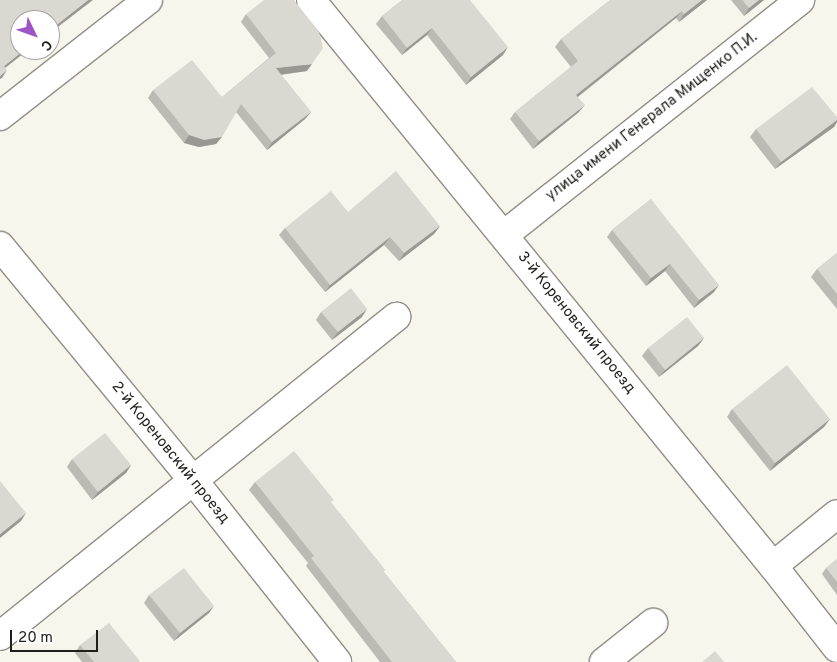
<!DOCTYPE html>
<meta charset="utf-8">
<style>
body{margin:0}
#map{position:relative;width:837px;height:662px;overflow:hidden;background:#f7f6ed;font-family:Overpass,sans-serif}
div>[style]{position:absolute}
.roads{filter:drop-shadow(1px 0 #908f87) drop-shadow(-1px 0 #908f87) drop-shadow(0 1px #908f87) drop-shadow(0 -1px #908f87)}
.minor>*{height:28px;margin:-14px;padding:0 14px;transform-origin:14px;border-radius:14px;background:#fff}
.wall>*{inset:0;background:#bbbbb4}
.shaded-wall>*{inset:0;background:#999892}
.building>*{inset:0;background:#dad9d1}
span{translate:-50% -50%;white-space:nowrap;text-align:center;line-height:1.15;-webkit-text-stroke:4.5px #fff;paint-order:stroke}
.street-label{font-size:15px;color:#1e1e1b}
.north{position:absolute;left:10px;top:10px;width:50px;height:50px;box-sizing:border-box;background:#fff;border:1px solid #a5a5a4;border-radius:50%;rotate:132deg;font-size:14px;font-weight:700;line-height:20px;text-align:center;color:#1e1e1b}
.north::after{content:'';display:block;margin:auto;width:18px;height:22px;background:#9d54c7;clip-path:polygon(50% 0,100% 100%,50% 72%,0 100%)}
.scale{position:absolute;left:10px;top:630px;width:88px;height:22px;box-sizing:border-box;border:2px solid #1e1e1b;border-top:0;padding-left:6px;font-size:15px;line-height:18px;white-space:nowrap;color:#1e1e1b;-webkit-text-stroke:4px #fff;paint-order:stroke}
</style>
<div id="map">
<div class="roads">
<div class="minor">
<i style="left:311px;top:0;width:731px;rotate:50.78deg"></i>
<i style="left:773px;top:566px;width:104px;rotate:52deg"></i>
<i style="left:0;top:116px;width:188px;rotate:-38.1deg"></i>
<i style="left:504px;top:235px;width:378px;rotate:-38.4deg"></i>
<i style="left:0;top:246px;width:303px;rotate:50.5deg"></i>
<i style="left:193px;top:480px;width:232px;rotate:51.6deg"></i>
<i style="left:773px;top:566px;width:82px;rotate:-39.1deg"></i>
<i style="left:0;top:636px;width:509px;rotate:-38.85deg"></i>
<i style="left:604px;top:662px;width:63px;rotate:-38.5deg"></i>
</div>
</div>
<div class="wall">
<i style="clip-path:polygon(402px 0,503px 55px,466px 85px,427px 35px,402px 55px,376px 24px,382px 16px)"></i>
<i style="clip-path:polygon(610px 0,707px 0,679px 22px,676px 18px,578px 97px,579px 112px,533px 149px,510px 119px,515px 112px,571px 67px,555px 47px,561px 39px)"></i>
<i style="clip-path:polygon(731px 0,764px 0,744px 16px)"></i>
<i style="clip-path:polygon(246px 14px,307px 71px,281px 75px,311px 112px,305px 119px,267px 150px,236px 112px,216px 144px,199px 147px,184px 143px,148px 98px,153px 90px,222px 97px,269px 58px,241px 22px)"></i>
<i style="clip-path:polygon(837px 117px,837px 122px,834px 127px,775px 169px,750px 137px,756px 129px)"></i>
<i style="clip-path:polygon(651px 199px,714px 292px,694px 308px,665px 271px,646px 286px,607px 237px,612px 230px)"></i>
<i style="clip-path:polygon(348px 212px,440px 226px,434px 234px,399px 261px,384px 245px,325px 292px,279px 235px,285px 228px)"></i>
<i style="clip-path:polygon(837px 253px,837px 309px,811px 277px,817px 269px)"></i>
<i style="clip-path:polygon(321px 312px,362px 317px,332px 340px,316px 320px)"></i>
<i style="clip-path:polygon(704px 338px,698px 346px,659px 377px,642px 356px,648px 348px)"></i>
<i style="clip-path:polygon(732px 409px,830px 419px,824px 427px,770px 471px,727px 417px)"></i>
<i style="clip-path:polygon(72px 459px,131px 465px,126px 473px,92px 500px,67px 467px)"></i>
<i style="clip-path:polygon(255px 482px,331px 503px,385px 570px,383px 571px,456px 662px,380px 662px,306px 566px,308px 563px,249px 490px)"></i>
<i style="clip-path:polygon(837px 559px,837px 595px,822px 574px,826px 568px)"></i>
<i style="clip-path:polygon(149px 595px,209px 613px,174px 641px,144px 603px)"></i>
<i style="clip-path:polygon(80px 645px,139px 660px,138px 662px,82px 662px,75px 653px)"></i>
</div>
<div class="shaded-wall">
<i style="clip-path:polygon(88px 0,93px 0,50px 33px,50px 30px)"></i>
<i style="clip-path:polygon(702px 0,707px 0,679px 22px,684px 14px)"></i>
<i style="clip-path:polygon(759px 0,764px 0,744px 16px,749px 8px)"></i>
<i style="clip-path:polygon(682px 11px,676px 18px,571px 102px,576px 95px)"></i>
<i style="clip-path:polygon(432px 28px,427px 35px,402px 55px,407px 48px)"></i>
<i style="clip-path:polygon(508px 47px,503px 55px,466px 85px,471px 77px)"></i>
<i style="clip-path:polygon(24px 50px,28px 50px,0 72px,4px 66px)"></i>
<i style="clip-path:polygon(312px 64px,307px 71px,270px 76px,276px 68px)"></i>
<i style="clip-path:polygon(7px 70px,2px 78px,0 79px,0 76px)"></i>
<i style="clip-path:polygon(585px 105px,579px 112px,533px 149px,539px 141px)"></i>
<i style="clip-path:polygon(311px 112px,305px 119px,267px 150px,272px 142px)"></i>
<i style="clip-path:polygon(837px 120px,837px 122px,834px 127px,775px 169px,781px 162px)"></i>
<i style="clip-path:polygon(189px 135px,222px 137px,216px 144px,199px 147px,184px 143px)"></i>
<i style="clip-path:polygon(440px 226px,434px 234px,399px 261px,404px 253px)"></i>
<i style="clip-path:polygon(390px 237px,384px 245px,325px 292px,330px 285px)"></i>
<i style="clip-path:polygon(670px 264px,665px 271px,646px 286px,651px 278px)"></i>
<i style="clip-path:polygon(719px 285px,714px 292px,694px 308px,699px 300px)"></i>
<i style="clip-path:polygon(367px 309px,362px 317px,332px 340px,338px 332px)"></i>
<i style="clip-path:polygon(704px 338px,698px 346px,659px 377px,665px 370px)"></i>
<i style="clip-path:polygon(830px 419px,824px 427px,770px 471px,775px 463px)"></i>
<i style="clip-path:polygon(131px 465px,126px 473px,92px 500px,98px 492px)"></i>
<i style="clip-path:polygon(26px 513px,21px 521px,0 538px,0 534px)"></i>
<i style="clip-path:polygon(214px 606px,209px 613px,174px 641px,180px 633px)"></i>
</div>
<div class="building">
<i style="clip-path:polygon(0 0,88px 0,50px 30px,50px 20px,20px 20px,20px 50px,24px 50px,4px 66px,7px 70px,0 76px)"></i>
<i style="clip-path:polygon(264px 0,294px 0,319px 32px,323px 48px,312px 64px,276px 68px,311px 112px,272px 142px,241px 104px,222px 137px,204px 140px,189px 135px,153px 90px,192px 60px,222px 97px,276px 53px,246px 14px)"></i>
<i style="clip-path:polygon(402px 0,470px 0,508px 47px,471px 77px,432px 28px,407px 48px,382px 16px)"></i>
<i style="clip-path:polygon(610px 0,702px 0,684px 14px,682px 11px,576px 95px,585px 105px,539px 141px,515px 112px,578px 61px,561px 39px)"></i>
<i style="clip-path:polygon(742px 0,759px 0,749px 8px)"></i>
<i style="clip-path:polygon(812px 87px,837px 117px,837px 120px,781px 162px,756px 129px)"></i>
<i style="clip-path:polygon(396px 171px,440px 226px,404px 253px,390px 237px,330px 285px,285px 228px,331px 191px,348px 212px)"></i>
<i style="clip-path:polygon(651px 199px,719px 285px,699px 300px,670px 264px,651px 278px,612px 230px)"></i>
<i style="clip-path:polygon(837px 253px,837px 294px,817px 269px)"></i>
<i style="clip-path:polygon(351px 288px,367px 309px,338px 332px,321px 312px)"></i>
<i style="clip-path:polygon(687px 317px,704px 338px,665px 370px,648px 348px)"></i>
<i style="clip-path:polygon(787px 365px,830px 419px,775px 463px,732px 409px)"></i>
<i style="clip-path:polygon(105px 433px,131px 465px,98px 492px,72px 459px)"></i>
<i style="clip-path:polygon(294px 451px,334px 500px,331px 502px,385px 570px,383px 571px,456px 662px,392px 662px,311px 558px,314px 556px,255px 482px)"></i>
<i style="clip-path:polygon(0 481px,26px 513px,0 534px)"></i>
<i style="clip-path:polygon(837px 559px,837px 582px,826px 568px)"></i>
<i style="clip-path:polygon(184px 568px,214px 606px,180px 633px,149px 595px)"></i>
<i style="clip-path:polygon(109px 623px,139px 660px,137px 662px,94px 662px,80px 645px)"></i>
<i style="clip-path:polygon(715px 651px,724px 662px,702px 662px)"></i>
</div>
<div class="street-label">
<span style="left:652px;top:117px;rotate:-38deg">улица имени Генерала Мищенко П.И.</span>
<span style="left:576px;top:323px;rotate:51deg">3-й Кореновский проезд</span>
<span style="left:170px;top:453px;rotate:51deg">2-й Кореновский проезд</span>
</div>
<div class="north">С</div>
<div class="scale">20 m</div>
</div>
